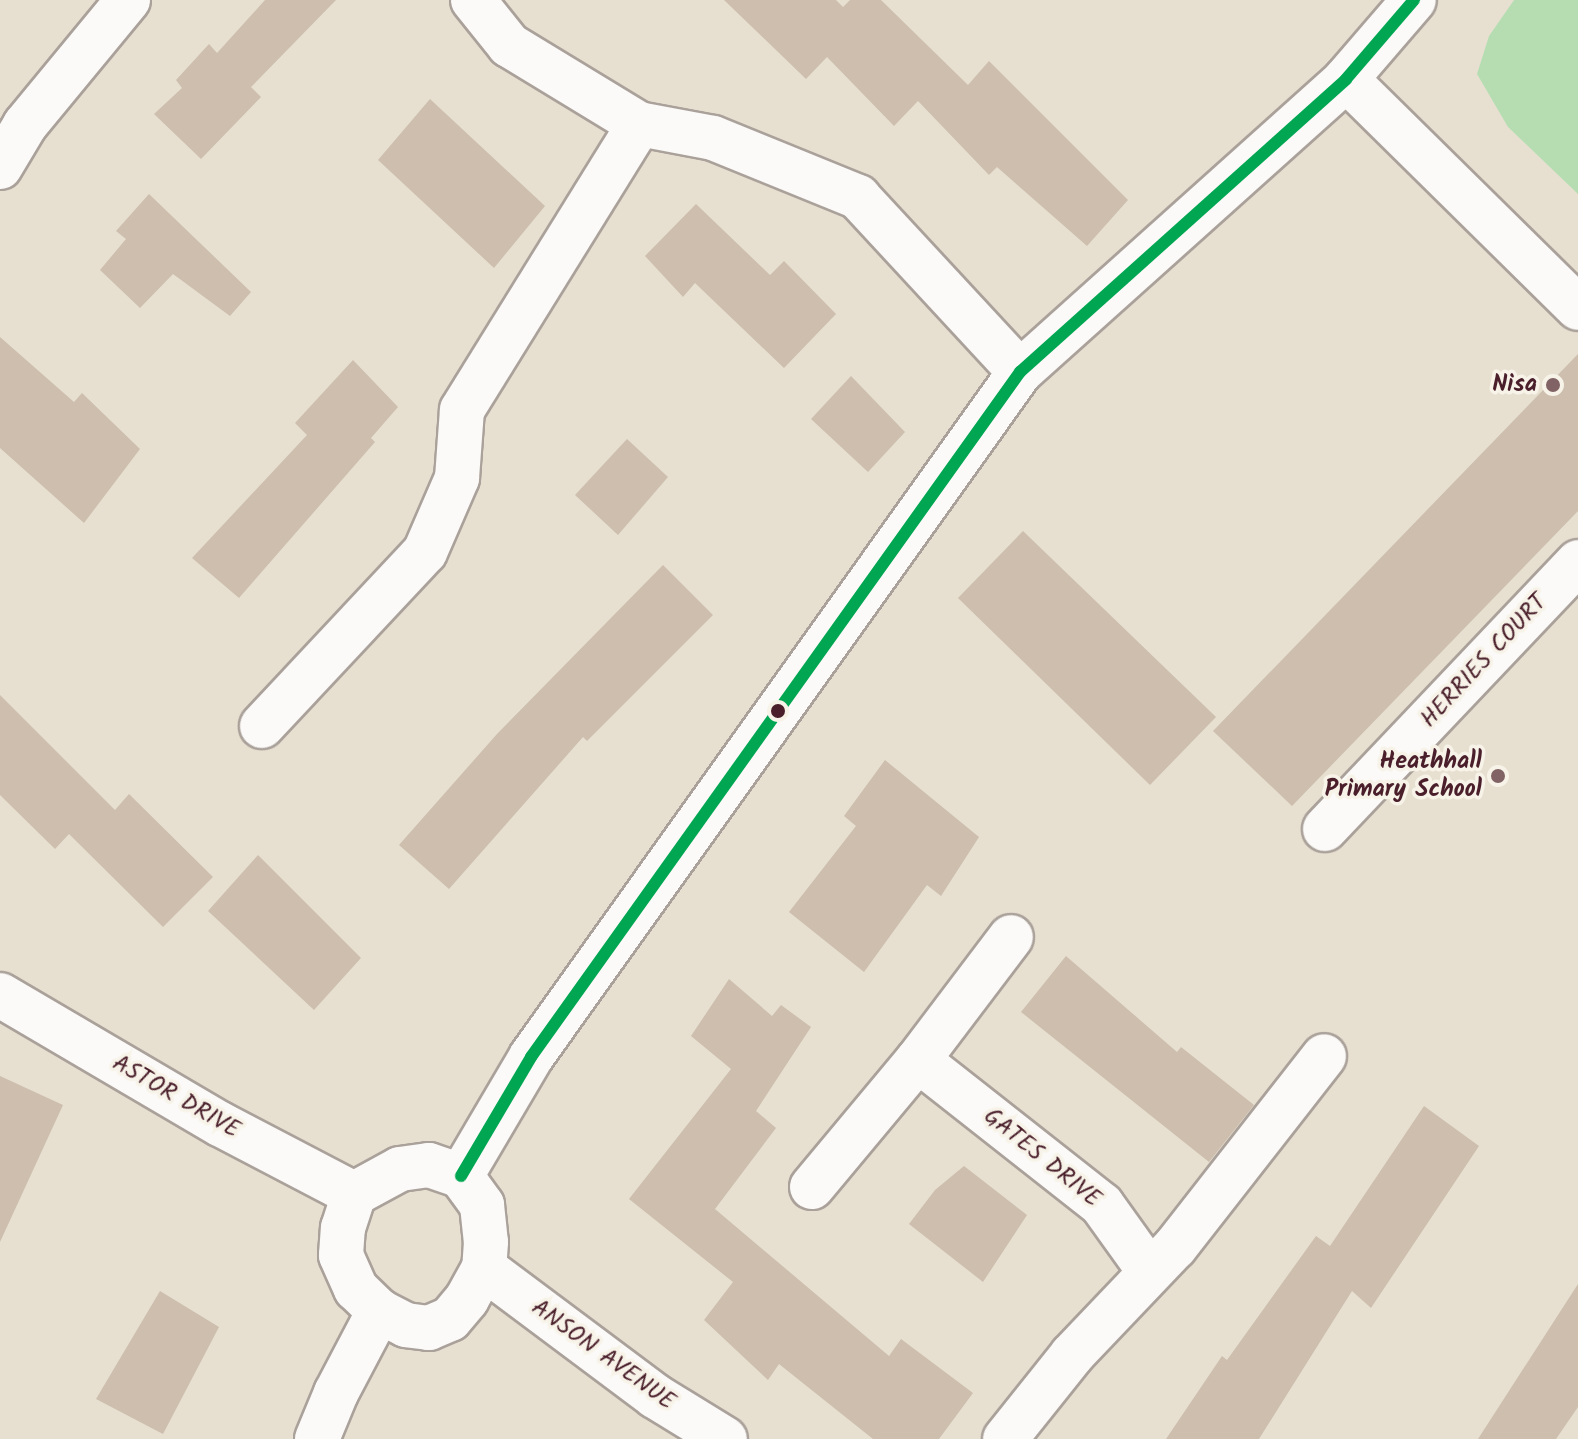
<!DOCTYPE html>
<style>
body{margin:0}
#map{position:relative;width:1578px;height:1439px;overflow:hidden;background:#e7e0d1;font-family:Kalam,sans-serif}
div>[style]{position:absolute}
.green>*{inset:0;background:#b6ddb2}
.building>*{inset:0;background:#cdbeae}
.roads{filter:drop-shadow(2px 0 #aaa19a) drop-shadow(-2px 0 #aaa19a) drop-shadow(0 2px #aaa19a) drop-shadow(0 -2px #aaa19a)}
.minor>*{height:44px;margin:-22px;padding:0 22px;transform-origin:22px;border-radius:22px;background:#fbfaf8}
.tertiary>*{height:44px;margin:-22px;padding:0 22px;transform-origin:22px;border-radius:22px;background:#fbfaf8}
.bus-1>*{height:12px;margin:-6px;padding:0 6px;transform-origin:6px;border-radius:6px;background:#00a651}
.dots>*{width:22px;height:22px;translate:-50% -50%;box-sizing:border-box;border:4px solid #f7f3e8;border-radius:50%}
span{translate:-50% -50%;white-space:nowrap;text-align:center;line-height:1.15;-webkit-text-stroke:7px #f7f3e8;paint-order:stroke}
.poi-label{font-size:24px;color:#4a1f2b;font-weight:700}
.right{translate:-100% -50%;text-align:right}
.street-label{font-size:24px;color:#4a1f2b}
</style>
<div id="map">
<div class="green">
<i style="clip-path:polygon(1514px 0,1578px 0,1578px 194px,1508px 127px,1477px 74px,1489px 36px)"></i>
</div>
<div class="building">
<i style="clip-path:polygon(265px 0,336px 0,251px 87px,261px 97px,201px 159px,154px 114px,182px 88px,176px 80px,209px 44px,217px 53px)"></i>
<i style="clip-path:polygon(724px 0,836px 0,843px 7px,850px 0,881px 0,968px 85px,989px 61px,1128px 200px,1087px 246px,997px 167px,989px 175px,918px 101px,894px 126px,827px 57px,806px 79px)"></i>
<i style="clip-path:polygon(430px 99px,545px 206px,494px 268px,378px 160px)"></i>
<i style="clip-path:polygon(149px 194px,251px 292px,230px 316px,173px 274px,140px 308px,100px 270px,126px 239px,116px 231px)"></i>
<i style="clip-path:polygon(696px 204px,770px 275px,784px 261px,836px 314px,784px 368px,695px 283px,683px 297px,645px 256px)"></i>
<i style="clip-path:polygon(0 337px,74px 402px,82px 393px,140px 449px,84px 523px,0 448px)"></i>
<i style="clip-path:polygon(1578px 354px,1578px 511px,1292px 806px,1213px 731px)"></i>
<i style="clip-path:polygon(353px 360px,398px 407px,371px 438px,375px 442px,239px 598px,192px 558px,307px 435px,295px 423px)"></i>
<i style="clip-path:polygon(851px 376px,905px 432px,868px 472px,811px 419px)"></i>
<i style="clip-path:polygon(627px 439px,668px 477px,618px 535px,575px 495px)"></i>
<i style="clip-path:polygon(1023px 531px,1216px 717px,1150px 785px,958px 598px)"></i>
<i style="clip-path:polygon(663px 565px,713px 615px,587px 741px,583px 737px,449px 889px,399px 845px,497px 734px)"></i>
<i style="clip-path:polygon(0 695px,115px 810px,129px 794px,213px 877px,163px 927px,69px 834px,55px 849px,0 795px)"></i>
<i style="clip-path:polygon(885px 760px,979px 837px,941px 896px,927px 885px,864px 972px,789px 912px,856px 826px,844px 816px)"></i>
<i style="clip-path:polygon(258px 855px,361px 958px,314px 1010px,208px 911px)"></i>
<i style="clip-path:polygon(1066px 956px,1177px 1052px,1181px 1047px,1254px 1105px,1209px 1162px,1021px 1012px)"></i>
<i style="clip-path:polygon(729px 979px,772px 1016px,781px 1005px,811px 1027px,756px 1111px,776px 1128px,715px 1209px,889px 1356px,901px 1339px,973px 1393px,939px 1439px,873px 1439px,779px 1364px,768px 1380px,704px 1320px,733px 1282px,629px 1199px,731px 1069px,691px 1036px)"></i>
<i style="clip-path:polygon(0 1076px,63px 1105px,0 1242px)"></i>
<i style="clip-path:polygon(1424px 1106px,1479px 1146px,1371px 1308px,1352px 1291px,1259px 1439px,1166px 1439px,1222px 1356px,1227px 1360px,1316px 1236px,1330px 1246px)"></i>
<i style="clip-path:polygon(964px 1166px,1027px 1215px,983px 1282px,909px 1224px,935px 1190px)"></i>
<i style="clip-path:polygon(1578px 1284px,1578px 1407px,1556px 1439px,1478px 1439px)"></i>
<i style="clip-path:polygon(160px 1291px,219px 1327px,163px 1434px,96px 1399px)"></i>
</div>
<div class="roads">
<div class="minor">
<i style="left:473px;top:0;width:58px;rotate:51.3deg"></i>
<i style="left:509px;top:45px;width:152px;rotate:31.3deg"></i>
<i style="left:639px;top:124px;width:75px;rotate:10.7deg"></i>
<i style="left:713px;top:138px;width:157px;rotate:22.1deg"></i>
<i style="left:858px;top:197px;width:238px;rotate:47.2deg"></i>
<i style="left:1346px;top:79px;width:326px;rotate:44.6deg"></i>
<i style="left:0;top:167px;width:49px;rotate:-59.2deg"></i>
<i style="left:25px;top:125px;width:162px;rotate:-50.5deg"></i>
<i style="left:262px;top:726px;width:238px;rotate:-46.9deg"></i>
<i style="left:425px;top:552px;width:81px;rotate:-66.6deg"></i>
<i style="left:457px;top:478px;width:68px;rotate:-85.8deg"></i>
<i style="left:462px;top:410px;width:336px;rotate:-58.2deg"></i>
<i style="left:1325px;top:829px;width:368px;rotate:-46.5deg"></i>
<i style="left:918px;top:1060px;width:234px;rotate:38.2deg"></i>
<i style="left:1102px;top:1205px;width:82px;rotate:54.4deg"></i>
<i style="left:812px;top:1187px;width:165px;rotate:-50.2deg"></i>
<i style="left:918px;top:1060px;width:154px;rotate:-52.9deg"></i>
<i style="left:484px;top:1268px;width:214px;rotate:36.8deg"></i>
<i style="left:655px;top:1396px;width:82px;rotate:31.6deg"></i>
<i style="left:317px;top:1439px;width:50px;rotate:-67.6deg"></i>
<i style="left:336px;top:1393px;width:93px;rotate:-62.3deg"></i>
<i style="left:1005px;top:1439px;width:107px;rotate:-51.4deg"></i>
<i style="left:1072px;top:1355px;width:149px;rotate:-46.4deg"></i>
<i style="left:1175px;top:1247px;width:242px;rotate:-52deg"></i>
</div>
<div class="tertiary">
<i style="left:0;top:995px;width:255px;rotate:30.4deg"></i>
<i style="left:220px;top:1124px;width:151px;rotate:27.6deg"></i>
<i style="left:429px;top:1165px;width:34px;rotate:19deg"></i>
<i style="left:461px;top:1176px;width:36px;rotate:54deg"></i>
<i style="left:482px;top:1205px;width:37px;rotate:84deg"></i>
<i style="left:486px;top:1242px;width:26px;rotate:94deg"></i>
<i style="left:484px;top:1268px;width:35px;rotate:119deg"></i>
<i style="left:467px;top:1299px;width:26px;rotate:130deg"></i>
<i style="left:450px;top:1319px;width:23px;rotate:157deg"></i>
<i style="left:429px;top:1328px;width:23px;rotate:-173deg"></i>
<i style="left:406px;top:1325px;width:30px;rotate:-153deg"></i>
<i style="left:379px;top:1311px;width:32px;rotate:-136deg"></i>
<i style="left:356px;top:1289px;width:37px;rotate:-114deg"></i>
<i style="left:341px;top:1255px;width:27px;rotate:-86deg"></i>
<i style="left:343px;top:1228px;width:36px;rotate:-72deg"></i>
<i style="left:354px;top:1194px;width:52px;rotate:-28.5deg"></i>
<i style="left:400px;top:1169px;width:29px;rotate:-8deg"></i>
<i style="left:461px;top:1176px;width:138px;rotate:-59.5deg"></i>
<i style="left:531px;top:1057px;width:842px;rotate:-54.48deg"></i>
<i style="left:1020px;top:372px;width:438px;rotate:-41.9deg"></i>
<i style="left:1346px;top:79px;width:104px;rotate:-49.3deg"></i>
</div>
</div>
<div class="bus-1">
<i style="left:461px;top:1176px;width:138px;rotate:-59.5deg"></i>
<i style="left:531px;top:1057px;width:842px;rotate:-54.48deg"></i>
<i style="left:1020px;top:372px;width:438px;rotate:-41.9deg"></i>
<i style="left:1346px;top:79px;width:104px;rotate:-49.3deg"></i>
</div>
<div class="dots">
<i style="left:1553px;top:385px;background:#816365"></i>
<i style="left:778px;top:711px;background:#4a1f2b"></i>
<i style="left:1498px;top:776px;background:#816365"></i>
</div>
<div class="poi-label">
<span class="right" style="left:1537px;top:385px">Nisa</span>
<span class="right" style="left:1482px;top:776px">Heathhall<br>Primary School</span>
</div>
<div class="street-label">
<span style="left:1484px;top:661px;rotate:-47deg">HERRIES COURT</span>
<span style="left:176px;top:1097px;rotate:30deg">ASTOR DRIVE</span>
<span style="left:1042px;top:1158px;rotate:39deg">GATES DRIVE</span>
<span style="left:603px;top:1355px;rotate:36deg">ANSON AVENUE</span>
</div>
</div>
